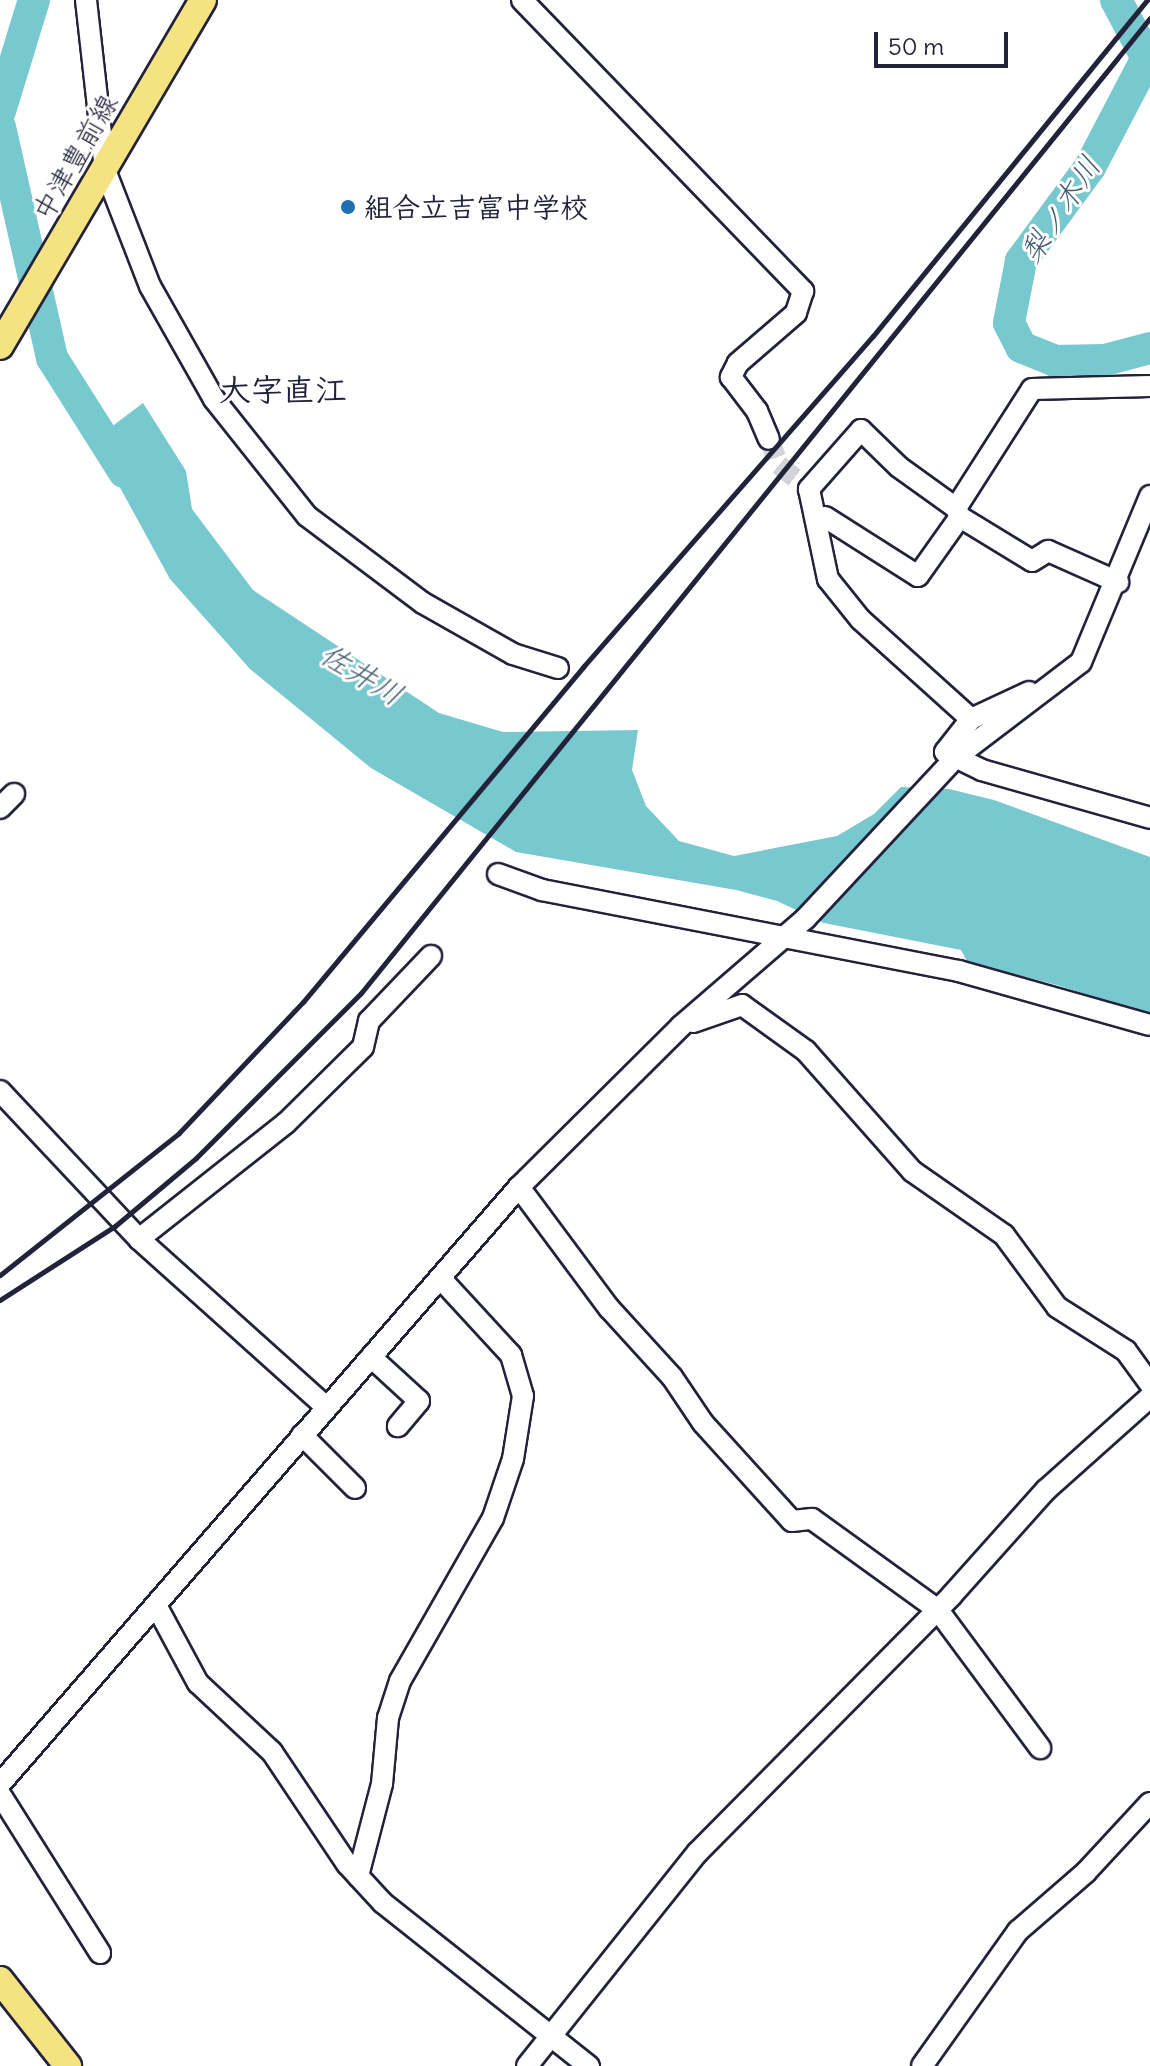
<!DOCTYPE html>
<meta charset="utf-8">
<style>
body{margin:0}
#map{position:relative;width:1150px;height:2066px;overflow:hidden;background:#fff;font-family:Delius,"Klee One",sans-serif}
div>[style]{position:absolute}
.water>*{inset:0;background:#77c8cf}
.river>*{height:32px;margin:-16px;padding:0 16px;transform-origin:16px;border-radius:16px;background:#77c8cf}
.minor-tunnel>*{height:20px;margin-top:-10px;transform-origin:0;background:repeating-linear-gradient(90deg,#d3d3d8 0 20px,transparent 0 30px)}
.roads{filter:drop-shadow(2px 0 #22223b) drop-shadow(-2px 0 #22223b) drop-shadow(0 2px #22223b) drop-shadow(0 -2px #22223b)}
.minor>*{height:20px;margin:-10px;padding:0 10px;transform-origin:10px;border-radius:10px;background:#fff}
.major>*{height:26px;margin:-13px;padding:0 13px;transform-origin:13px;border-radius:13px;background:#f5e382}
.rail>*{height:5px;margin:-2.5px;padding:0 2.5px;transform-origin:2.5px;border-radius:2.5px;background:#22223b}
.dots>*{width:22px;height:22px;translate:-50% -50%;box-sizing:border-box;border:4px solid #fff;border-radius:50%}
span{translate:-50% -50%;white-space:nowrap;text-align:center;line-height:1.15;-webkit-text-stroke:6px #fff;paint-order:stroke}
.street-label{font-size:28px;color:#22223b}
.poi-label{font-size:28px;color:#22223b;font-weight:700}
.left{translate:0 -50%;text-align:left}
.water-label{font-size:30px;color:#405c6f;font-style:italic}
.quarter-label{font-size:32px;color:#22223b;font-weight:700}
.scale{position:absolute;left:874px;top:32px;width:134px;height:36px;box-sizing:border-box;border:4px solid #22223b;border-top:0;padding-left:10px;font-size:24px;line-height:28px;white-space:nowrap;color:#22223b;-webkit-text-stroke:6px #fff;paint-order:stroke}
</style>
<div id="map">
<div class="water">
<i style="clip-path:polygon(143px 403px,186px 471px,192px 509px,253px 590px,439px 713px,503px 732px,638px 730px,632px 770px,646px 806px,679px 841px,734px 856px,837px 836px,874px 814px,901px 787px,949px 789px,994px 800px,1150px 857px,1150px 1015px,1057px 985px,968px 963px,961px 950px,824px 923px,777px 901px,736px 890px,516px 852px,371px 768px,250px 669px,170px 579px,94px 440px)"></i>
</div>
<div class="river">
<i style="left:1116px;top:0;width:66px;rotate:61.9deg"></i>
<i style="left:1147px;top:58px;width:123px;rotate:117.6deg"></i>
<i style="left:1090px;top:167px;width:117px;rotate:126.3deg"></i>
<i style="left:1021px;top:261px;width:63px;rotate:101deg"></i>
<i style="left:1009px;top:323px;width:27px;rotate:63deg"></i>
<i style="left:1021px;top:347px;width:37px;rotate:22deg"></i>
<i style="left:1055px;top:361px;width:50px;rotate:-1.1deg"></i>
<i style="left:1105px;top:360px;width:47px;rotate:-14.9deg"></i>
<i style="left:0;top:111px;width:116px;rotate:-73deg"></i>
<i style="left:0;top:127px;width:237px;rotate:77.3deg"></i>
<i style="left:52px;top:358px;width:135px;rotate:57.7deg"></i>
</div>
<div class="minor-tunnel">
<i style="left:769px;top:439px;width:28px;rotate:69deg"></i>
<i style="left:779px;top:465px;width:38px;rotate:39deg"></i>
</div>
<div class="roads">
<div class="minor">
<i style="left:86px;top:0;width:171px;rotate:83.6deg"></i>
<i style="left:105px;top:170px;width:124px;rotate:68.8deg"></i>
<i style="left:150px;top:286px;width:130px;rotate:60.5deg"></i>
<i style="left:214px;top:399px;width:149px;rotate:51.5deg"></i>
<i style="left:307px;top:516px;width:145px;rotate:36.9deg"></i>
<i style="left:423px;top:603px;width:103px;rotate:29.5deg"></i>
<i style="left:513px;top:654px;width:47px;rotate:17.3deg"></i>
<i style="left:522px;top:0;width:405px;rotate:46deg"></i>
<i style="left:803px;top:291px;width:23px;rotate:108deg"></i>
<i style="left:796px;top:313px;width:77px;rotate:139.2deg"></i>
<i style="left:738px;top:363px;width:16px;rotate:117deg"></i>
<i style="left:731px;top:377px;width:43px;rotate:52.6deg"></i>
<i style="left:757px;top:411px;width:30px;rotate:67deg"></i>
<i style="left:956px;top:508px;width:70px;rotate:-144.3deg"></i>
<i style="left:899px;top:467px;width:53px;rotate:-135.8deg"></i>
<i style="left:861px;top:430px;width:79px;rotate:131.4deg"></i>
<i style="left:809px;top:489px;width:92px;rotate:78.1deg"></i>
<i style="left:828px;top:579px;width:51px;rotate:51.3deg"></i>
<i style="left:860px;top:619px;width:149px;rotate:42deg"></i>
<i style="left:971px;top:719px;width:42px;rotate:128.2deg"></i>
<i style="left:945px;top:752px;width:41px;rotate:25.9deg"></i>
<i style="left:982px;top:770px;width:175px;rotate:15.9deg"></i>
<i style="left:825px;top:517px;width:110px;rotate:32.4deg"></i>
<i style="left:918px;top:576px;width:72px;rotate:-54.6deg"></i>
<i style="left:960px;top:517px;width:10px;rotate:-114deg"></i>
<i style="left:956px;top:508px;width:141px;rotate:-57.4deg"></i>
<i style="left:1032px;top:389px;width:118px;rotate:-1.5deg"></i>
<i style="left:960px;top:517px;width:84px;rotate:31.4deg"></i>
<i style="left:1032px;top:561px;width:19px;rotate:-32deg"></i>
<i style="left:1048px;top:551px;width:77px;rotate:23.9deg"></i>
<i style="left:971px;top:719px;width:64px;rotate:-25deg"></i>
<i style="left:0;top:808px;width:20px;rotate:-45deg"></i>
<i style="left:498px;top:874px;width:47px;rotate:20deg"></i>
<i style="left:542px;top:890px;width:425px;rotate:11deg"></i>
<i style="left:959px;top:971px;width:198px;rotate:15.8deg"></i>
<i style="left:693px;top:1022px;width:52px;rotate:-19.1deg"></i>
<i style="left:742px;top:1005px;width:79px;rotate:35.7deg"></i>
<i style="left:806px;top:1051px;width:160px;rotate:48.5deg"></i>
<i style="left:912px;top:1171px;width:112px;rotate:34.8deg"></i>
<i style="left:1004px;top:1235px;width:89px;rotate:53.6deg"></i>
<i style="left:1057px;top:1307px;width:82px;rotate:32.5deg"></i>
<i style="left:1126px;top:1351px;width:41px;rotate:54deg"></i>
<i style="left:0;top:1091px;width:203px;rotate:46.8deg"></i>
<i style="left:139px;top:1239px;width:251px;rotate:41.9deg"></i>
<i style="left:519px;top:1187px;width:151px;rotate:53.4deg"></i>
<i style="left:609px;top:1308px;width:93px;rotate:47.6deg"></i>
<i style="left:672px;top:1377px;width:55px;rotate:56deg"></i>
<i style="left:703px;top:1423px;width:132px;rotate:47.8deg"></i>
<i style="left:792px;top:1521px;width:20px;rotate:-6deg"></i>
<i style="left:812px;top:1519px;width:155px;rotate:35.8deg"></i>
<i style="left:938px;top:1610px;width:172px;rotate:53.5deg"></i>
<i style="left:139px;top:1239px;width:187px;rotate:-38.3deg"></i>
<i style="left:286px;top:1123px;width:108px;rotate:-44.6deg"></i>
<i style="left:363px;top:1047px;width:27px;rotate:-77deg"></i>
<i style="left:369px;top:1021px;width:90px;rotate:-46.4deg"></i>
<i style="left:371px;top:1357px;width:65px;rotate:42.5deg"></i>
<i style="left:419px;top:1401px;width:33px;rotate:130deg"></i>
<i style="left:302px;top:1435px;width:75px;rotate:45deg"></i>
<i style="left:157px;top:1607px;width:86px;rotate:61.7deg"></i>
<i style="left:198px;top:1683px;width:101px;rotate:43deg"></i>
<i style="left:272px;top:1752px;width:135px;rotate:56.2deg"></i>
<i style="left:347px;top:1864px;width:53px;rotate:47.3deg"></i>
<i style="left:383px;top:1903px;width:263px;rotate:38.4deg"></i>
<i style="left:0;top:1784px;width:791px;rotate:-49deg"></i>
<i style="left:519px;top:1187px;width:228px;rotate:-44.8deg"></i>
<i style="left:681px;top:1026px;width:164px;rotate:-40.8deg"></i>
<i style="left:805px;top:919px;width:220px;rotate:-47deg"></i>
<i style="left:955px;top:758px;width:158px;rotate:-37.3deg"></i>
<i style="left:1081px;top:662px;width:180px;rotate:-67.4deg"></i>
<i style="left:0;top:1794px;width:188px;rotate:57.8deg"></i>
<i style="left:358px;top:1876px;width:95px;rotate:-75.4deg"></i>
<i style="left:382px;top:1784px;width:66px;rotate:-84.8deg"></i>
<i style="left:388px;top:1718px;width:39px;rotate:-72deg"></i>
<i style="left:400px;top:1681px;width:188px;rotate:-60.3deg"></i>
<i style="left:493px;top:1518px;width:62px;rotate:-71.3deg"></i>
<i style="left:513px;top:1459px;width:64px;rotate:-81deg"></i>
<i style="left:523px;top:1396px;width:43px;rotate:-106.3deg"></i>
<i style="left:511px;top:1355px;width:103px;rotate:-132.6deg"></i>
<i style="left:527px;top:2066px;width:274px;rotate:-51.4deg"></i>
<i style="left:698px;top:1852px;width:361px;rotate:-45.3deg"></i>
<i style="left:952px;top:1595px;width:141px;rotate:-48.2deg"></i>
<i style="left:1046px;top:1490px;width:140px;rotate:-41.8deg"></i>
<i style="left:922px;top:2066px;width:166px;rotate:-54.6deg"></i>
<i style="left:1018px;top:1931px;width:90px;rotate:-40.9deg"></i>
<i style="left:1086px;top:1872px;width:94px;rotate:-47.2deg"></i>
</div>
<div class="major">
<i style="left:0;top:346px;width:401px;rotate:-59.6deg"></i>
<i style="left:0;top:1980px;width:110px;rotate:51.7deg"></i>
</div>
</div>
<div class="rail">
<i style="left:0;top:1275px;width:228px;rotate:-38.4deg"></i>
<i style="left:179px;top:1133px;width:180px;rotate:-46.6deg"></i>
<i style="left:303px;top:1002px;width:437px;rotate:-50.1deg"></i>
<i style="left:583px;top:667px;width:440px;rotate:-48.8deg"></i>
<i style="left:873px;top:336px;width:434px;rotate:-50.8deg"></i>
<i style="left:0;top:1300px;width:137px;rotate:-32.8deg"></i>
<i style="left:115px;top:1226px;width:106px;rotate:-40deg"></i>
<i style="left:196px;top:1158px;width:233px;rotate:-45deg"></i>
<i style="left:361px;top:993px;width:1254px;rotate:-51.02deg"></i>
</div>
<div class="dots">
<i style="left:348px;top:207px;background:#1f6fb2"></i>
</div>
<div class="street-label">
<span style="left:75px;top:157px;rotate:-60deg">中津豊前線</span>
</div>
<div class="poi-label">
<span class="left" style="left:364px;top:207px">組合立吉富中学校</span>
</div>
<div class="water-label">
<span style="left:1060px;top:209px;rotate:-57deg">梨ノ木川</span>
<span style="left:362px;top:674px;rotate:31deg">佐井川</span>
</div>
<div class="quarter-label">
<span style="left:283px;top:390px">大字直江</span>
</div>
<div class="scale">50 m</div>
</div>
